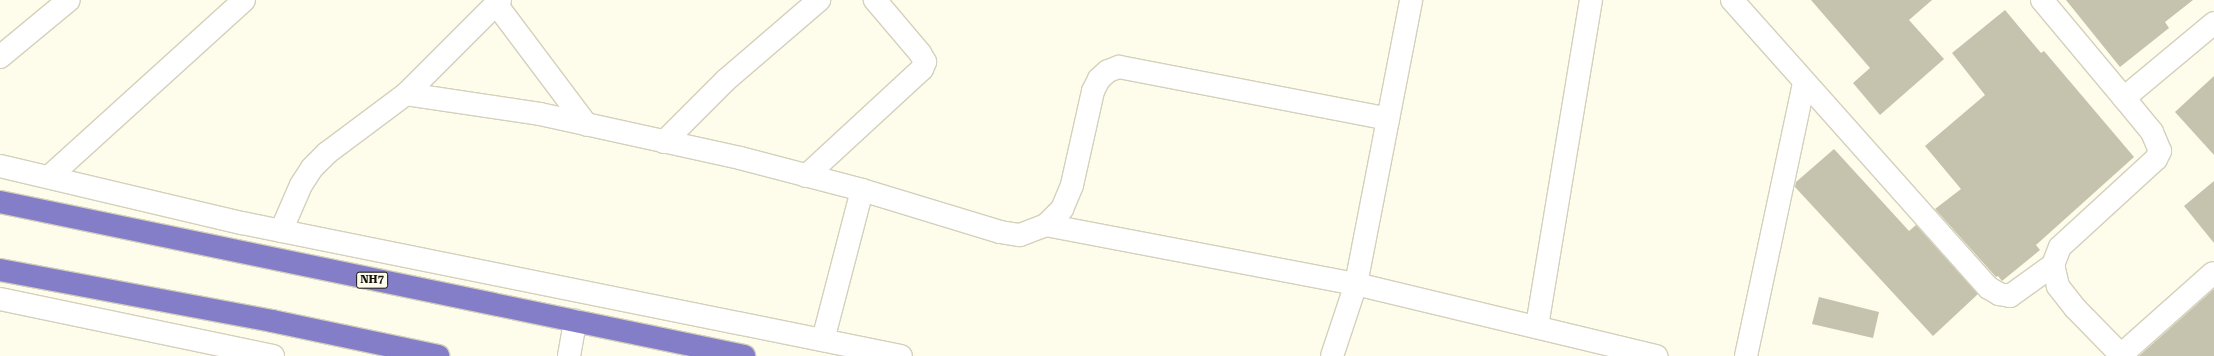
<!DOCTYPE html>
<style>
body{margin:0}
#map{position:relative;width:2214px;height:356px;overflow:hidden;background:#fefceb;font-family:"Roboto Serif",serif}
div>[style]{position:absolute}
.building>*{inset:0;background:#c5c2ae}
.roads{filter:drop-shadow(1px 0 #d4d0bc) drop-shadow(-1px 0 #d4d0bc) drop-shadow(0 1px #d4d0bc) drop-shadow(0 -1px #d4d0bc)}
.street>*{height:22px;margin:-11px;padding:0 11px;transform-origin:11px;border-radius:11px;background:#fff}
.secondary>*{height:22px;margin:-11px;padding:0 11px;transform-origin:11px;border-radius:11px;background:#fff}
.highway>*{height:22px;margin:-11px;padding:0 11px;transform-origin:11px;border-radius:11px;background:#837ec7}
span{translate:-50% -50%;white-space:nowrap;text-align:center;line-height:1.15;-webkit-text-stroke:3px #fefceb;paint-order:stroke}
.shield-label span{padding:1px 3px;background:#fefceb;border:1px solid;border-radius:3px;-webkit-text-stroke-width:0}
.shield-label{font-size:11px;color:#15130d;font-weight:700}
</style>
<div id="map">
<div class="building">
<i style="clip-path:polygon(1811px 0,1932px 0,1909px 20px,1944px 59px,1880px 115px,1853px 83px,1870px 68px)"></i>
<i style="clip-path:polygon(2066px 0,2193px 0,2165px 22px,2169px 28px,2120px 67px)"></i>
<i style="clip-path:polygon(2005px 10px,2041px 53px,2044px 51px,2134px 157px,2036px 245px,2040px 250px,2002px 281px,1998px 276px,1996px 277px,1935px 209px,1961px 189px,1925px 146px,1985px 95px,1952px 53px)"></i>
<i style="clip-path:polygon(2214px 76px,2214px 155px,2175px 112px)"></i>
<i style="clip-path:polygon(1834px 149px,1909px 231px,1916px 225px,1978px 294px,1933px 336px,1795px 187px,1796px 182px)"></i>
<i style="clip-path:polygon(2214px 181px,2214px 243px,2184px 206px)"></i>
<i style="clip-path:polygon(2214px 289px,2214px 356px,2139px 356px)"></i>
<i style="clip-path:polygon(1819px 297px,1879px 312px,1873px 338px,1812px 324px)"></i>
</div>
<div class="roads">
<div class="street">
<i style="left:500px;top:0;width:6px;rotate:135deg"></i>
<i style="left:496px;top:4px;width:151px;rotate:53.1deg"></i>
<i style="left:1732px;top:0;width:386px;rotate:48.3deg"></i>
<i style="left:1989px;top:288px;width:12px;rotate:31deg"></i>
<i style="left:1999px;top:294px;width:11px;rotate:10deg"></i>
<i style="left:2010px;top:296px;width:53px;rotate:-35.8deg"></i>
<i style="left:2042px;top:0;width:128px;rotate:50.1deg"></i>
<i style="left:0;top:57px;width:89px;rotate:-39.6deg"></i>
<i style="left:406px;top:94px;width:127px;rotate:-45deg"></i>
<i style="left:664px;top:142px;width:88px;rotate:-45deg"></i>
<i style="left:726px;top:80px;width:123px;rotate:-40.7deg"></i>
<i style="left:806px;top:176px;width:158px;rotate:-42.7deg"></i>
<i style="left:922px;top:69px;width:8px;rotate:-67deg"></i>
<i style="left:925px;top:62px;width:10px;rotate:-119deg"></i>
<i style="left:920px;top:53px;width:70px;rotate:-130.3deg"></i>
<i style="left:49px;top:177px;width:263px;rotate:-42.2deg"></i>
<i style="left:1046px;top:225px;width:316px;rotate:10.8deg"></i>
<i style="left:1356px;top:284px;width:309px;rotate:13.5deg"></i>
<i style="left:281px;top:231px;width:50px;rotate:-66.5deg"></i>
<i style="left:301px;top:185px;width:20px;rotate:-57deg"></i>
<i style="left:312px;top:168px;width:21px;rotate:-45deg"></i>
<i style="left:327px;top:153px;width:99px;rotate:-36.8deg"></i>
<i style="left:406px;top:94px;width:135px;rotate:8.5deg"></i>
<i style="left:540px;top:114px;width:205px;rotate:12.4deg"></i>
<i style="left:740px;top:158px;width:126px;rotate:14.7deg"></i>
<i style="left:862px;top:190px;width:144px;rotate:16.9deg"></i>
<i style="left:1000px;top:232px;width:20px;rotate:9deg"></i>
<i style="left:1020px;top:235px;width:28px;rotate:-21deg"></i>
<i style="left:1046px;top:225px;width:23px;rotate:-45deg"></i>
<i style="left:1062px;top:209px;width:26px;rotate:-67deg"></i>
<i style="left:1072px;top:185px;width:96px;rotate:-77.4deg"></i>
<i style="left:1093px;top:91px;width:13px;rotate:-63deg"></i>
<i style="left:1099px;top:79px;width:12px;rotate:-42deg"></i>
<i style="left:1108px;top:71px;width:12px;rotate:-20deg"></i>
<i style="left:1119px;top:67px;width:274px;rotate:10.9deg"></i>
<i style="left:1537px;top:326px;width:330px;rotate:-80.6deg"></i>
<i style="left:823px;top:340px;width:155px;rotate:-75.4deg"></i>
<i style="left:2121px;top:355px;width:123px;rotate:-41.7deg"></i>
<i style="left:1332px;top:356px;width:76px;rotate:-71.6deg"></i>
<i style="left:1356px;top:284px;width:289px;rotate:-79deg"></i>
<i style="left:1746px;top:356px;width:279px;rotate:-78deg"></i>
<i style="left:2122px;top:356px;width:67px;rotate:-134.4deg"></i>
<i style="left:2075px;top:308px;width:28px;rotate:-128deg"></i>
<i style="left:2058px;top:286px;width:22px;rotate:-103deg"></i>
<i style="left:2053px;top:265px;width:19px;rotate:-69deg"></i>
<i style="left:2060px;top:247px;width:130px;rotate:-42.5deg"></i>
<i style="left:2156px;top:159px;width:9px;rotate:-63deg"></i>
<i style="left:2160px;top:151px;width:21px;rotate:-113deg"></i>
<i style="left:2152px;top:132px;width:44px;rotate:-129.5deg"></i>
<i style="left:2124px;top:98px;width:117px;rotate:-39.8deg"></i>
</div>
<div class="secondary">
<i style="left:0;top:166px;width:249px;rotate:13.3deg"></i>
<i style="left:242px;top:223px;width:672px;rotate:11.41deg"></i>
<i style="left:0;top:299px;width:279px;rotate:11.8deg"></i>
<i style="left:569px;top:356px;width:36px;rotate:-80deg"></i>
</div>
<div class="highway">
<i style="left:0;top:202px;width:760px;rotate:11.69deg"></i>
<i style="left:0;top:270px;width:277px;rotate:10.6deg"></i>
<i style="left:272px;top:321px;width:170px;rotate:11.9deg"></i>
</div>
</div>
<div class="shield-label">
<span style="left:372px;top:280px">NH7</span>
</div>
</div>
